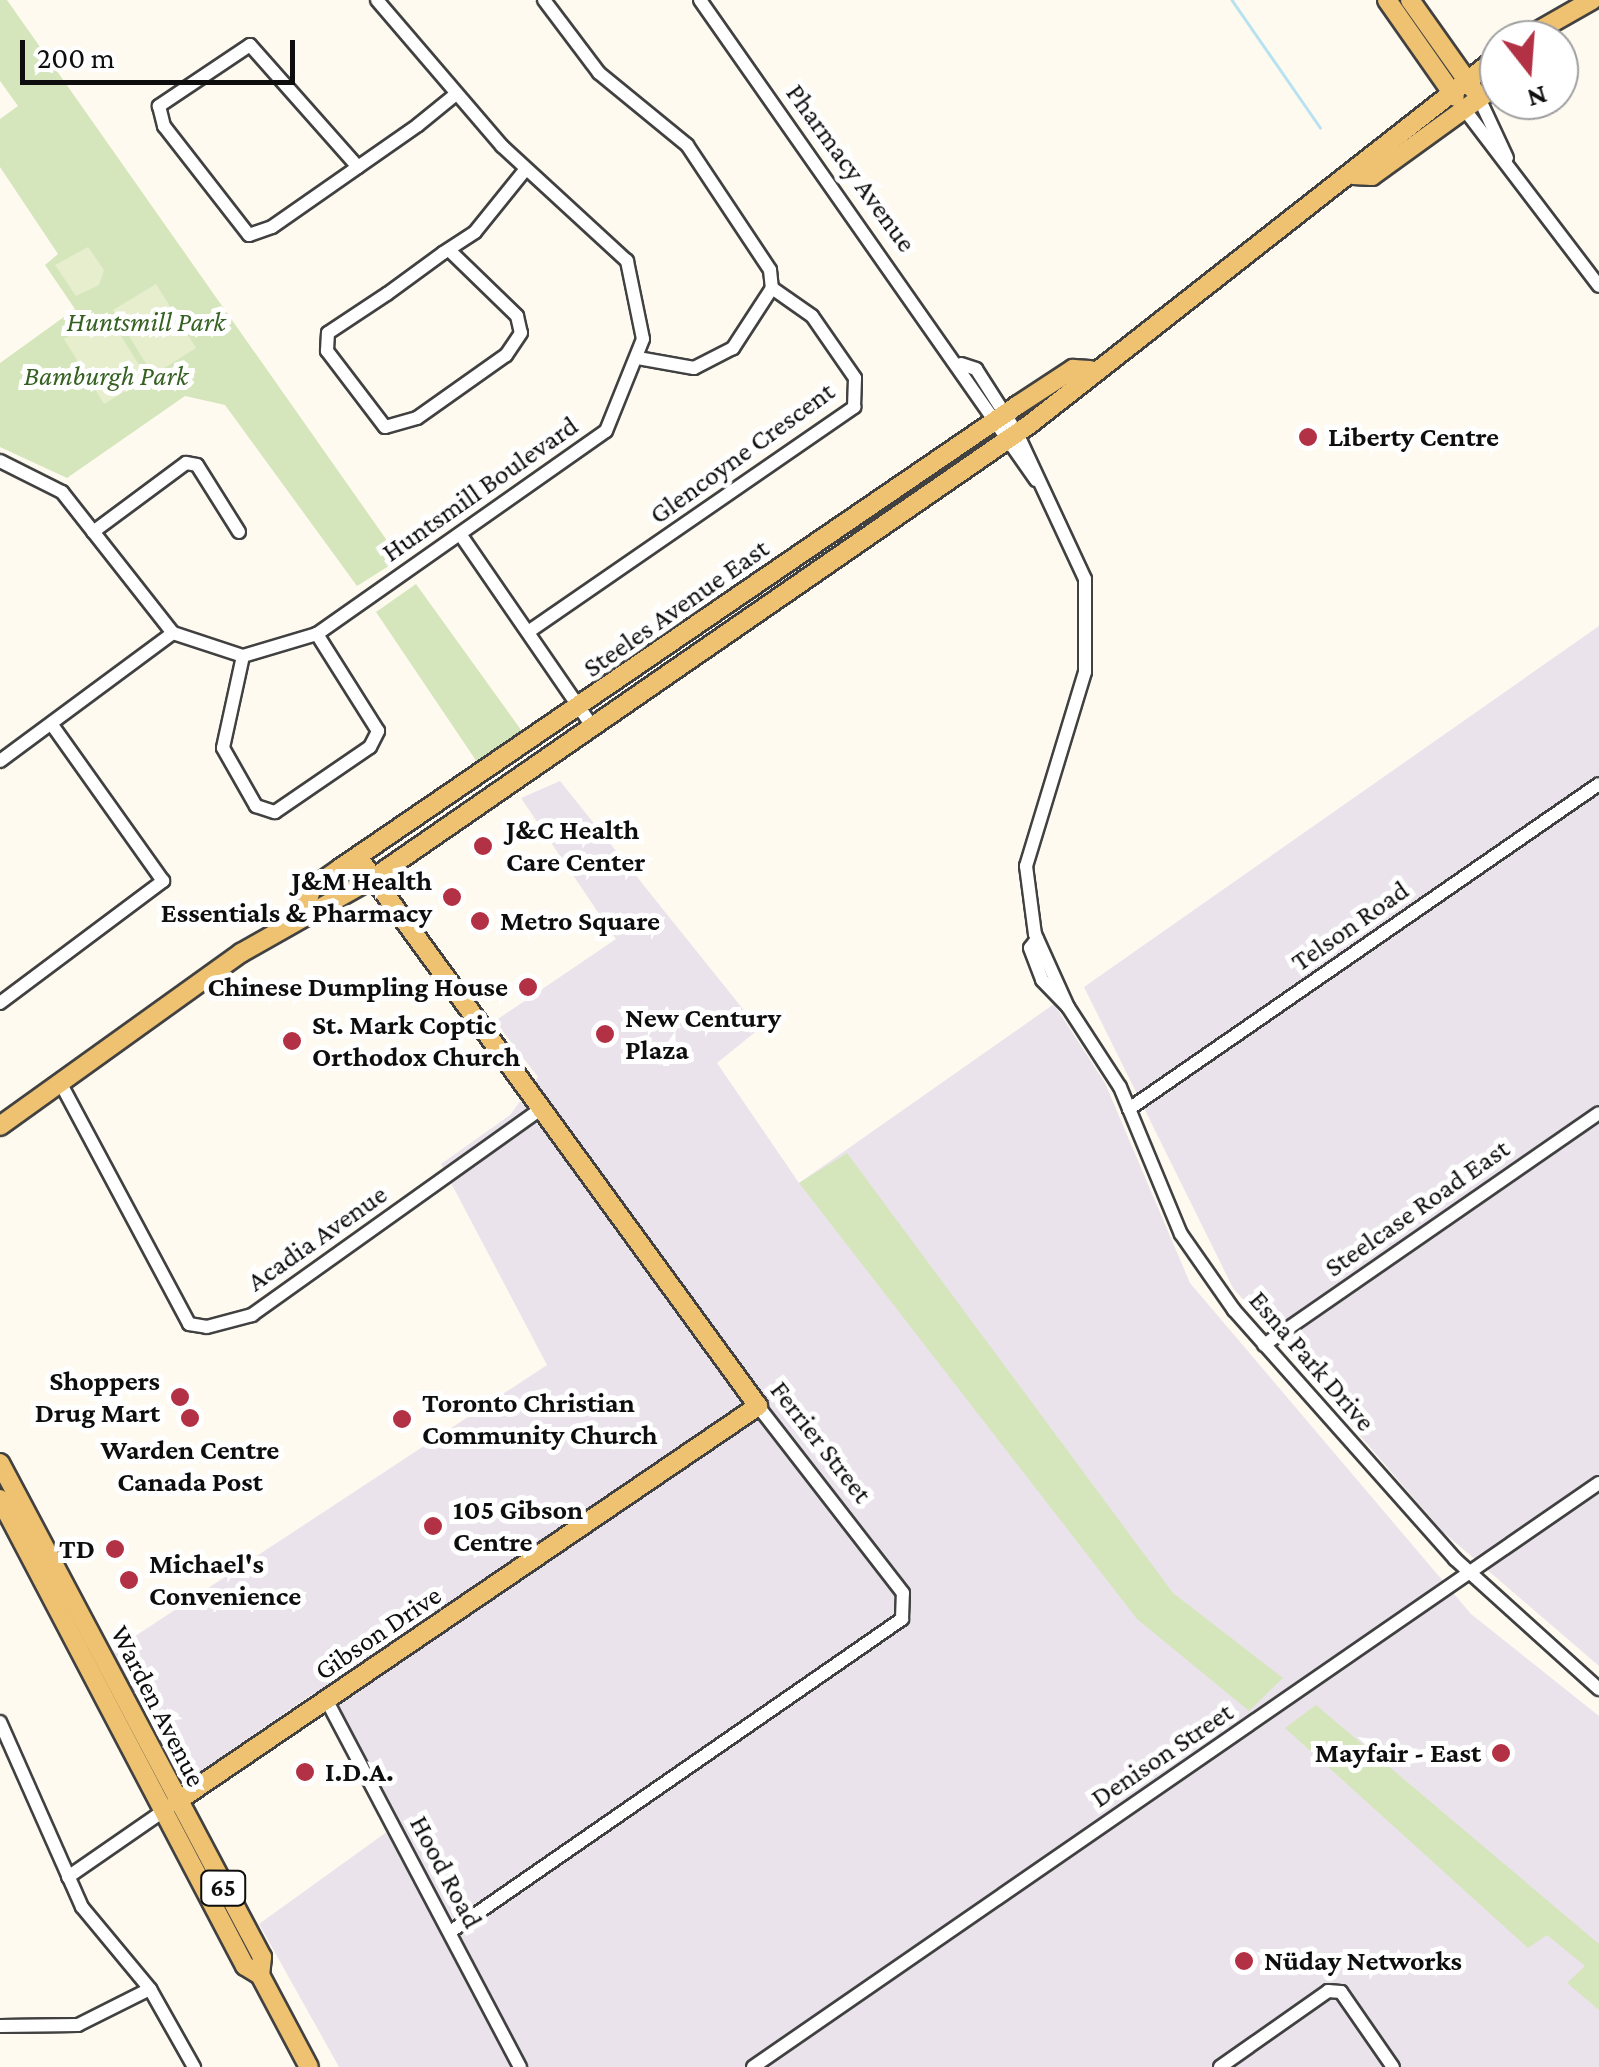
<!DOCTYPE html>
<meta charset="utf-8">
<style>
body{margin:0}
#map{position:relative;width:1599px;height:2067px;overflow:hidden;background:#fefaf0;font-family:"Crimson Pro",serif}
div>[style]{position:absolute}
.industrial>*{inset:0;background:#eae3ec}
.green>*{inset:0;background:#d6e6bc}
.pitch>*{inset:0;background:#e6eecd}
.stream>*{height:2.5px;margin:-1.25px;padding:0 1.25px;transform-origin:1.25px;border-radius:1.25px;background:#b8e2f1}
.roads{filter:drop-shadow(2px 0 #414141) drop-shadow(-2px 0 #414141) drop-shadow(0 2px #414141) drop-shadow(0 -2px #414141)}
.minor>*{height:12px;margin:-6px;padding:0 6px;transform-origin:6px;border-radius:6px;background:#fff}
.major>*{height:18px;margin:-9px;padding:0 9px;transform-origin:9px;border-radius:9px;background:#eec270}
.dots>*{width:28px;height:28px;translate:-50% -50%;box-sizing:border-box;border:5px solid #fff;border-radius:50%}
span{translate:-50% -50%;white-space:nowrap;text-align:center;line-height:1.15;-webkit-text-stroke:10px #fff;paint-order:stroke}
.shield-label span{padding:2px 8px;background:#fff;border:2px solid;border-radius:8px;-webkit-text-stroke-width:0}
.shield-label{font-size:25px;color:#0e0e0e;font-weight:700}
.street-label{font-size:28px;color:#0e0e0e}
.park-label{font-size:28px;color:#366123;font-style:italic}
.poi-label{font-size:28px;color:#0e0e0e;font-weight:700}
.left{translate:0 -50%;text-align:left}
.right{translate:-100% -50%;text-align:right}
.north{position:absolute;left:1479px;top:20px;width:100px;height:100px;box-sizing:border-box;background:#fff;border:2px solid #9f9f9f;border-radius:50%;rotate:163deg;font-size:28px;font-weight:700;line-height:40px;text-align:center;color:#0e0e0e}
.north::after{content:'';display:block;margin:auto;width:35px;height:45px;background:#b33144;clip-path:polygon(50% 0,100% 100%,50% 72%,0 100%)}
.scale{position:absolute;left:20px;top:40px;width:275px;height:45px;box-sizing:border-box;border:5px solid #0e0e0e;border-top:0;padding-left:12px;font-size:30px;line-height:35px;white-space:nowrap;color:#0e0e0e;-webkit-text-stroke:8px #fff;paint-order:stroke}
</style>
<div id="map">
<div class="industrial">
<i style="clip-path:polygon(1599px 626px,1599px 1666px,1442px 1531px,1233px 1288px,1084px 987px)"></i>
<i style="clip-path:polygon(560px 781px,759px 1029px,717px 1063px,799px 1183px,1054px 1004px,1105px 1083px,1190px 1283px,1471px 1614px,1599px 1716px,1599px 2067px,339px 2067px,259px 1924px,388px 1831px,314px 1693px,186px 1781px,111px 1652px,547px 1365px,441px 1164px,510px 1115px,538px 1077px,495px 1021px,616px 939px,521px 798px)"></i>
</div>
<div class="green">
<i style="clip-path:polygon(0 0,7px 0,400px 559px,357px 586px,225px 405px,185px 396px,67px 478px,0 447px,0 363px,75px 309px,45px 265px,58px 254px,0 167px,0 119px,18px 106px,0 81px)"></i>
<i style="clip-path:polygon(416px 584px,524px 734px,477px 762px,376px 612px)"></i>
<i style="clip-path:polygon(847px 1153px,1173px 1593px,1283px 1678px,1249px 1711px,1137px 1619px,799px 1183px)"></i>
<i style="clip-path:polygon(1316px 1705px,1599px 1944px,1599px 2010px,1567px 1983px,1585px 1966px,1547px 1935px,1528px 1948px,1285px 1728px)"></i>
</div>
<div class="pitch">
<i style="clip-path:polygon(88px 247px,104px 270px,99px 285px,76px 296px,55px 265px)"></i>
<i style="clip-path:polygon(156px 284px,196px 348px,153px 375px,113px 310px)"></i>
<i style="clip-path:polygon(107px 313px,147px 378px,104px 404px,64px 339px)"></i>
</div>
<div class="stream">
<i style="left:1232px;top:0;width:155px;rotate:55.3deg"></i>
</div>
<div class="roads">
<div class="minor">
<i style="left:544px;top:0;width:91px;rotate:53deg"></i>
<i style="left:599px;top:73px;width:114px;rotate:39.3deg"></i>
<i style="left:687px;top:145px;width:150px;rotate:56.4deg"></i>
<i style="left:770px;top:270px;width:18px;rotate:84deg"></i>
<i style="left:772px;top:288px;width:72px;rotate:123deg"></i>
<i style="left:733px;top:348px;width:44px;rotate:152.9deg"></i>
<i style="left:694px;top:368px;width:57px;rotate:-169.9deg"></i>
<i style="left:700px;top:0;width:586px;rotate:55.01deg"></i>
<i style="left:1479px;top:98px;width:66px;rotate:65deg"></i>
<i style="left:1465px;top:110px;width:221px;rotate:52.7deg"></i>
<i style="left:358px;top:167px;width:163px;rotate:-131.5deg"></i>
<i style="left:250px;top:45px;width:110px;rotate:146.2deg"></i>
<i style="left:159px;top:106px;width:21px;rotate:76deg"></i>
<i style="left:164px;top:126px;width:138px;rotate:52.1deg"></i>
<i style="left:249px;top:235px;width:24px;rotate:-19deg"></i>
<i style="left:272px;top:227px;width:178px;rotate:-34.9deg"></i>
<i style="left:418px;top:125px;width:49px;rotate:-39.2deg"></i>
<i style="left:449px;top:250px;width:95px;rotate:44.1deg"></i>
<i style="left:517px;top:316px;width:17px;rotate:77deg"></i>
<i style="left:521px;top:333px;width:27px;rotate:124deg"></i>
<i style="left:506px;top:355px;width:109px;rotate:144.7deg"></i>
<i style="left:417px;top:418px;width:33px;rotate:164deg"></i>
<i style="left:385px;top:427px;width:96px;rotate:-127.3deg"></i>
<i style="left:327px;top:351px;width:18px;rotate:-87deg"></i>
<i style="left:328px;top:333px;width:71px;rotate:-33.5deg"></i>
<i style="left:387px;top:294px;width:69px;rotate:-36.2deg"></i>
<i style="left:443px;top:253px;width:38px;rotate:-33deg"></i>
<i style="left:475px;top:232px;width:80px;rotate:-51.1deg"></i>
<i style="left:961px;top:364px;width:16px;rotate:18deg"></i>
<i style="left:976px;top:369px;width:76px;rotate:57.4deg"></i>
<i style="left:1017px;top:433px;width:161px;rotate:65deg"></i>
<i style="left:1085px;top:579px;width:93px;rotate:90deg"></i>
<i style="left:1085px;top:672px;width:203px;rotate:106.9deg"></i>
<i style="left:1026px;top:866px;width:69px;rotate:82.5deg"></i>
<i style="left:1035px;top:934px;width:80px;rotate:65.7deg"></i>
<i style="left:1068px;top:1007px;width:95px;rotate:57deg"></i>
<i style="left:1120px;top:1087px;width:159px;rotate:67.5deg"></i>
<i style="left:1181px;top:1234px;width:93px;rotate:55.1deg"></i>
<i style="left:1234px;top:1310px;width:333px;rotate:48.4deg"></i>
<i style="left:1455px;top:1559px;width:194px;rotate:42.1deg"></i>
<i style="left:0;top:461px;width:69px;rotate:26.6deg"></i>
<i style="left:62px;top:492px;width:179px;rotate:51.8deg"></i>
<i style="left:173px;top:633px;width:74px;rotate:18.2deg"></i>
<i style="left:243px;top:656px;width:77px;rotate:-16.6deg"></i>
<i style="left:317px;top:634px;width:353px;rotate:-35.1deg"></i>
<i style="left:606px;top:431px;width:99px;rotate:-68.1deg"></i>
<i style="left:643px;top:339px;width:80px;rotate:-101.6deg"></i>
<i style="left:627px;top:261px;width:170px;rotate:-137.4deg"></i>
<i style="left:502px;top:146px;width:192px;rotate:-130.6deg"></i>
<i style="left:93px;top:532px;width:116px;rotate:-36.6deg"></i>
<i style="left:186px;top:463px;width:11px;rotate:10deg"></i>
<i style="left:197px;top:465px;width:79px;rotate:57.9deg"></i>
<i style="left:460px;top:534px;width:233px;rotate:55.5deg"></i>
<i style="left:531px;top:630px;width:393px;rotate:-34.6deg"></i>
<i style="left:854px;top:407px;width:29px;rotate:-88deg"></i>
<i style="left:855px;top:378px;width:75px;rotate:-124.7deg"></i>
<i style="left:812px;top:316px;width:49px;rotate:-145deg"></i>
<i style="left:243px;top:656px;width:94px;rotate:102.3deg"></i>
<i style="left:223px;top:748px;width:67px;rotate:60.4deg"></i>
<i style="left:256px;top:806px;width:20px;rotate:18deg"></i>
<i style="left:275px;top:812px;width:115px;rotate:-34.4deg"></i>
<i style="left:370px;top:747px;width:18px;rotate:-63deg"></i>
<i style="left:378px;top:731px;width:115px;rotate:-122.2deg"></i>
<i style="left:0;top:761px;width:215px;rotate:-36.5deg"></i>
<i style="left:1037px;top:939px;width:11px;rotate:128deg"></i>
<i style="left:1030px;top:948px;width:34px;rotate:69deg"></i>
<i style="left:1042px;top:980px;width:37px;rotate:46deg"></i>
<i style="left:0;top:1003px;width:204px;rotate:-36.8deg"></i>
<i style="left:163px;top:881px;width:190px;rotate:-125.4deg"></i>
<i style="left:61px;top:1084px;width:272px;rotate:61.9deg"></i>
<i style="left:189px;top:1324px;width:18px;rotate:9deg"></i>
<i style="left:207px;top:1327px;width:47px;rotate:-14.9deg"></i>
<i style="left:252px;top:1315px;width:351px;rotate:-35.5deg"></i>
<i style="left:1129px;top:1109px;width:571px;rotate:-34.66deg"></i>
<i style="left:1264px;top:1345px;width:407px;rotate:-34.7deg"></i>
<i style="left:327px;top:1701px;width:414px;rotate:62.2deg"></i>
<i style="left:0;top:1722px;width:202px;rotate:66.1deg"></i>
<i style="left:82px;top:1907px;width:107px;rotate:50.3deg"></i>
<i style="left:150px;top:1989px;width:90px;rotate:60.6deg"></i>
<i style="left:68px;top:1877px;width:123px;rotate:-34.7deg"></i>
<i style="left:450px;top:1932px;width:550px;rotate:-34.7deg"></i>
<i style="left:902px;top:1619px;width:26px;rotate:-88deg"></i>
<i style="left:903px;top:1593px;width:237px;rotate:-127.8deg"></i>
<i style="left:0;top:2026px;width:78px;rotate:-0.7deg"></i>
<i style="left:78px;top:2025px;width:80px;rotate:-26.6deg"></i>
<i style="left:753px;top:2067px;width:1028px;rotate:-34.62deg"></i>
<i style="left:1220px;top:2067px;width:132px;rotate:-35.1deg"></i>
<i style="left:1328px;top:1991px;width:13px;rotate:4deg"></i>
<i style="left:1341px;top:1992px;width:91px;rotate:55.3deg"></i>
</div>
<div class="major">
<i style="left:1387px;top:0;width:118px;rotate:55deg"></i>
<i style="left:1410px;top:0;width:109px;rotate:54.7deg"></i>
<i style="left:1522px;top:40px;width:81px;rotate:-29.7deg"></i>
<i style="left:1353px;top:175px;width:19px;rotate:3deg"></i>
<i style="left:1372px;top:176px;width:157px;rotate:-35.9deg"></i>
<i style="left:305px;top:909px;width:22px;rotate:-72deg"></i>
<i style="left:312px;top:888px;width:33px;rotate:-35deg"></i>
<i style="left:339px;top:869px;width:822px;rotate:-34.35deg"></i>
<i style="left:1018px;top:405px;width:66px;rotate:-33.2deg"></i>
<i style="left:1073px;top:369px;width:17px;rotate:3deg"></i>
<i style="left:0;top:1126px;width:297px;rotate:-35.7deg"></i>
<i style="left:241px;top:953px;width:150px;rotate:-29.5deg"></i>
<i style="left:372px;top:879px;width:800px;rotate:-34.66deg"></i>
<i style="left:1030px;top:424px;width:596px;rotate:-38.12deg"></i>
<i style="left:0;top:1463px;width:559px;rotate:62.06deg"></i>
<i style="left:262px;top:1957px;width:18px;rotate:96deg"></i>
<i style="left:0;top:1499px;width:527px;rotate:62.32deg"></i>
<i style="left:245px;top:1966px;width:17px;rotate:31deg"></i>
<i style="left:260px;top:1975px;width:104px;rotate:62deg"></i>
<i style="left:176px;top:1802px;width:704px;rotate:-34.23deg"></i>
<i style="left:758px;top:1406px;width:679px;rotate:-126.08deg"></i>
</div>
</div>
<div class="dots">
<i style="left:1308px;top:437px;background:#b33144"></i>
<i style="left:483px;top:846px;background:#b33144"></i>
<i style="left:452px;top:897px;background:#b33144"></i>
<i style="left:480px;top:921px;background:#b33144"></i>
<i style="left:528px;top:987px;background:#b33144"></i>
<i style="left:605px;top:1034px;background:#b33144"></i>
<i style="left:292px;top:1041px;background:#b33144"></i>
<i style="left:180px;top:1397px;background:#b33144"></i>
<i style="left:190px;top:1418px;background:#b33144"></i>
<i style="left:402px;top:1419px;background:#b33144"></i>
<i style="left:433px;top:1526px;background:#b33144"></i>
<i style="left:115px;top:1549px;background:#b33144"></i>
<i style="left:129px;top:1580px;background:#b33144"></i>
<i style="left:1501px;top:1753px;background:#b33144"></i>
<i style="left:305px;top:1772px;background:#b33144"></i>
<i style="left:1244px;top:1961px;background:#b33144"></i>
</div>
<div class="shield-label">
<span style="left:223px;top:1888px">65</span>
</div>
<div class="street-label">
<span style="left:851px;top:168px;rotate:54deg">Pharmacy Avenue</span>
<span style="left:742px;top:453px;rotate:-36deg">Glencoyne Crescent</span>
<span style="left:480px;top:489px;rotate:-35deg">Huntsmill Boulevard</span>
<span style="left:676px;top:608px;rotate:-35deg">Steeles Avenue East</span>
<span style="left:1350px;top:926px;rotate:-35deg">Telson Road</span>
<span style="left:1417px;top:1208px;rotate:-35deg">Steelcase Road East</span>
<span style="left:317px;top:1238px;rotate:-35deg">Acadia Avenue</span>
<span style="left:1312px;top:1361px;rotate:49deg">Esna Park Drive</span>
<span style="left:821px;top:1442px;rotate:52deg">Ferrier Street</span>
<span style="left:378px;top:1633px;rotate:-34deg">Gibson Drive</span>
<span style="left:158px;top:1706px;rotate:63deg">Warden Avenue</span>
<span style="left:1162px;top:1755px;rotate:-34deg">Denison Street</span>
<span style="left:446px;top:1872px;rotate:62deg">Hood Road</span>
</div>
<div class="park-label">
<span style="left:146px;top:322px">Huntsmill Park</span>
<span style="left:106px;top:376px">Bamburgh Park</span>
</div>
<div class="poi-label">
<span class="left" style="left:1328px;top:437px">Liberty Centre</span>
<span class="left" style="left:506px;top:846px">J&amp;C Health<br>Care Center</span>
<span class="right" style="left:432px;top:897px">J&amp;M Health<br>Essentials &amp; Pharmacy</span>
<span class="left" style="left:500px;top:921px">Metro Square</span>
<span class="right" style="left:508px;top:987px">Chinese Dumpling House</span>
<span class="left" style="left:625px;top:1034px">New Century<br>Plaza</span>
<span class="left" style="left:312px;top:1041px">St. Mark Coptic<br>Orthodox Church</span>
<span class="right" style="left:160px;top:1397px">Shoppers<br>Drug Mart</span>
<span class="left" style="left:422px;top:1419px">Toronto Christian<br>Community Church</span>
<span style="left:190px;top:1466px">Warden Centre<br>Canada Post</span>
<span class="left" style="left:453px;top:1526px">105 Gibson<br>Centre</span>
<span class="right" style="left:95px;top:1549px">TD</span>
<span class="left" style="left:149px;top:1580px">Michael's<br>Convenience</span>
<span class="right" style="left:1481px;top:1753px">Mayfair - East</span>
<span class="left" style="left:325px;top:1772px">I.D.A.</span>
<span class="left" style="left:1264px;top:1961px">Nüday Networks</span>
</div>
<div class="north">N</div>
<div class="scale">200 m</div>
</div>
